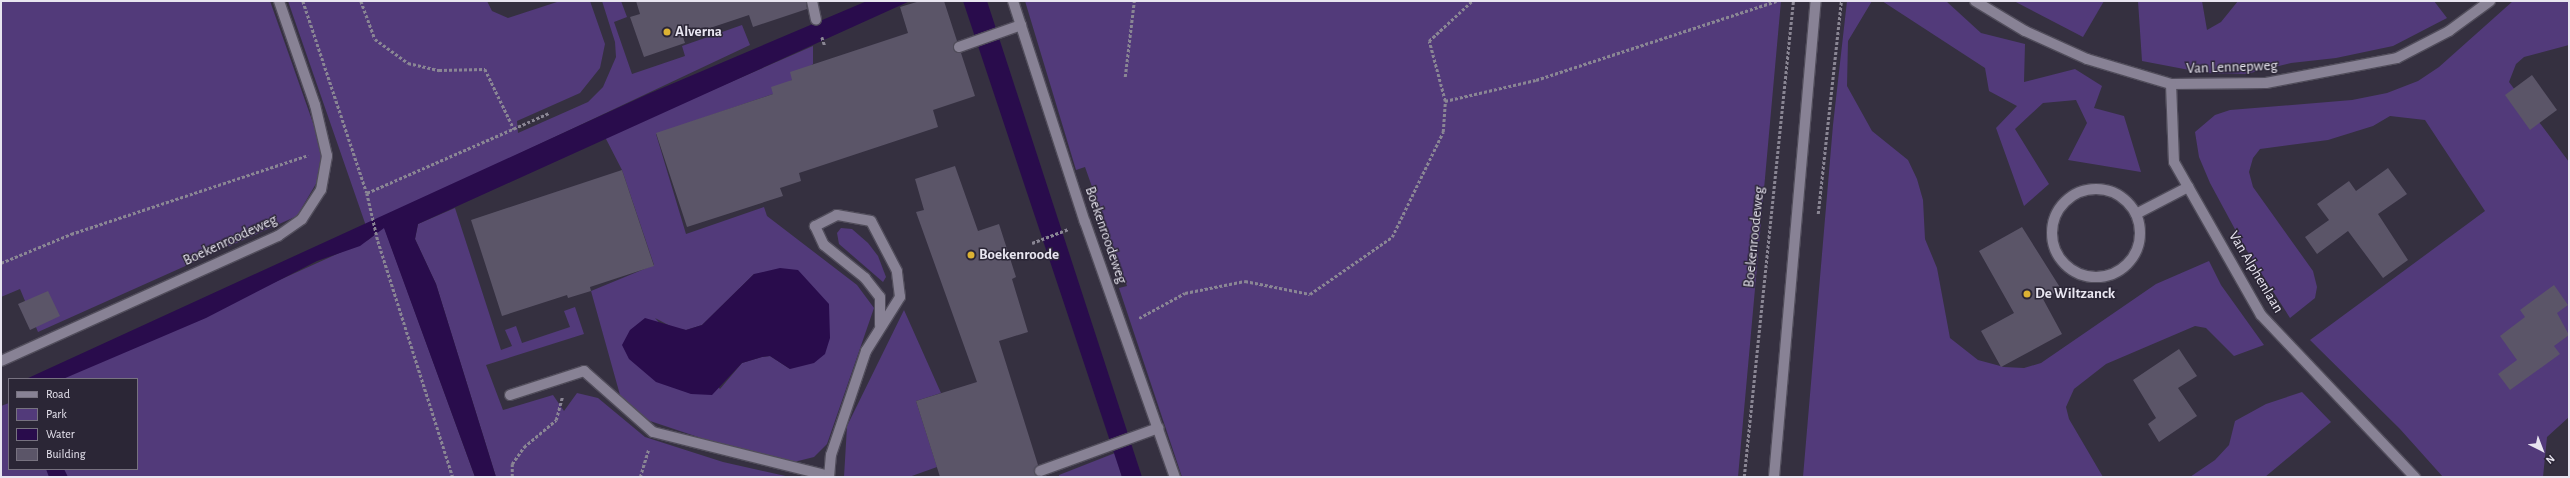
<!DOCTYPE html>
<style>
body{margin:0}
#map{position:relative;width:2570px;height:478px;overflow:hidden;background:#353040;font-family:"Alegreya Sans",sans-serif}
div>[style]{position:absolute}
.green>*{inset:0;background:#523a7a}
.water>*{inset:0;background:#290c4c}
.building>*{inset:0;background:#5b5568}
.path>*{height:2.5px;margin-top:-1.25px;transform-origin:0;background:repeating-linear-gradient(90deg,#8a8694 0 3px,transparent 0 5px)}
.roads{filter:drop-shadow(1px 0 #514d5b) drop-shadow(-1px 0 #514d5b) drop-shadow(0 1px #514d5b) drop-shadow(0 -1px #514d5b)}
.lane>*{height:10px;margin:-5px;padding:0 5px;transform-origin:5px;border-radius:5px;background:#888295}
.lane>.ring{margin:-5px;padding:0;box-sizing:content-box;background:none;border:10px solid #888295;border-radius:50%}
.street>*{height:10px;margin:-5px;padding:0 5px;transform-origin:5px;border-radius:5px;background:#888295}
.secondary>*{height:10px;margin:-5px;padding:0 5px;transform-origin:5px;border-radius:5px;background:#888295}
.dots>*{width:11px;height:11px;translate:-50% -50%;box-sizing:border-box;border:2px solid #2b2636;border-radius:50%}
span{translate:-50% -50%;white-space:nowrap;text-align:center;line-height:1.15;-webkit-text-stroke:3px #2b2636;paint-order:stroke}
.poi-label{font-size:15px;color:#e8e5f0;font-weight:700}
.left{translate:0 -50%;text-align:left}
.street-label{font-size:15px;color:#e8e5f0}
.frame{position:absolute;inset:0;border:2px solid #e8e5f0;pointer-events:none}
.legend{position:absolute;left:8px;top:378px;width:130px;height:92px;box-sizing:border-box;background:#2b2636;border:1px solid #777280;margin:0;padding:5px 7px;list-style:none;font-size:12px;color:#e8e5f0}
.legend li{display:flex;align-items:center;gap:8px;height:20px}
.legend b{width:20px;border:1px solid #777280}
.north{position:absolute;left:2522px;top:430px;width:40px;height:40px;-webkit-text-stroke:3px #2b2636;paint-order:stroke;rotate:138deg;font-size:11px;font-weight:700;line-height:16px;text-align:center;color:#e8e5f0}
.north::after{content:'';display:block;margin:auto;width:14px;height:18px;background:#e8e5f0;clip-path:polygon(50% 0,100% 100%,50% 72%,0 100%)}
</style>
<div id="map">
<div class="green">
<i style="clip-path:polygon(1px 1px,270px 1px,319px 140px,322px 164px,317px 182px,297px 216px,38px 332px,20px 289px,1px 297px)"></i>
<i style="clip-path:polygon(288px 1px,487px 1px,492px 11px,508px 18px,560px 1px,590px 1px,605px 44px,600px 68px,580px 93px,517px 121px,518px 133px,588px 102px,603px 87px,616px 57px,615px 42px,602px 1px,621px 1px,627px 17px,614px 22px,632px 74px,685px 56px,682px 46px,742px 25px,750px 45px,366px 226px)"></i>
<i style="clip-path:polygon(1025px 1px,1781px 1px,1738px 477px,1182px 477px,1119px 288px,1127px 286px,1085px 167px,1076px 170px)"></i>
<i style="clip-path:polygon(1847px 1px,1872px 1px,1848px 41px,1847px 86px,1872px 131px,1908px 160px,1917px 179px,1923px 200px,1925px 239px,1937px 268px,1950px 338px,1978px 360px,2004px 367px,2024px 368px,2041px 363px,2156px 284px,2209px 261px,2221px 285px,2264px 345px,2234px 356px,2206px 328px,2195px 326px,2106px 364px,2074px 389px,2066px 407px,2069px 419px,2103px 477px,1803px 477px,1833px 125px)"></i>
<i style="clip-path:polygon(1882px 1px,1946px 1px,1981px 33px,2025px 44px,2024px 82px,2075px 69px,2102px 86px,2094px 108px,2124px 116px,2141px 172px,2068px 160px,2087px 123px,2076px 100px,2043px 103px,2015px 129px,2049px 184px,2024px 206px,1996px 128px,2017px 106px,1989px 91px,1985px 68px)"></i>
<i style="clip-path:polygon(2014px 1px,2104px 1px,2083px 37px)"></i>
<i style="clip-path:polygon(2138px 1px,2202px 1px,2207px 30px,2221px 22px,2238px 1px,2434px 1px,2447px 18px,2393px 46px,2336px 58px,2291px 63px,2246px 74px,2205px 73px,2142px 61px)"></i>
<i style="clip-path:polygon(2513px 1px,2569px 1px,2569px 45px,2524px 57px,2516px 64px,2509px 82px,2569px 162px,2569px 417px,2547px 437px,2543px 477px,2443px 477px,2400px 429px,2310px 340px,2485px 211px,2425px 120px,2390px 116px,2373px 126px,2328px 140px,2260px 149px,2253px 158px,2249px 172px,2253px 187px,2313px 271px,2317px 287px,2315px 298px,2290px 318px,2244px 246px,2210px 183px,2199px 157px,2195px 132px,2215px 115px,2230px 110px,2352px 100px,2387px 93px,2418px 81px,2439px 67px)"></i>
<i style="clip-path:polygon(evenodd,813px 46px,813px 64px,773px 94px,656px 134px,686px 234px,764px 207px,767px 216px,857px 285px,874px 308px,827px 444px,814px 457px,794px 462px,722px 445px,650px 421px,633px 410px,620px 395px,591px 291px,654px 265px,622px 170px,605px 137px,813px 46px,754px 274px,790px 369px,770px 356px,762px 357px,742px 363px,720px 389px,655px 318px,674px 328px,686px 330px,702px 325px,754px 274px)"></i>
<i style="clip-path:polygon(455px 208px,501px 350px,512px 346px,505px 330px,516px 326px,522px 343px,570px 327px,564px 311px,575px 307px,584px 334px,486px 365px,503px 410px,553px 395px,564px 411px,577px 393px,598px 398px,645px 437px,723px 462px,790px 477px,496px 477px,436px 284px,415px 239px,418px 224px)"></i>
<i style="clip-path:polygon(384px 227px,475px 477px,1px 477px,1px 406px,9px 403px,9px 469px,137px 469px,137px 379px,61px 379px,368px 240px)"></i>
<i style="clip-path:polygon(841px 228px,852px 229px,868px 243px,878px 256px,886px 277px,883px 282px,839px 244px,837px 233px)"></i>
<i style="clip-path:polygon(904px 310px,941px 393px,916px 401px,937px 467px,909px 477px,844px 477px,847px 426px)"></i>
<i style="clip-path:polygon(2302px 392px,2331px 422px,2265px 477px,2190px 477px,2215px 460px,2229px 445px,2235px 421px,2266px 404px)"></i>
<i style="clip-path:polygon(1115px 453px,1122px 477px,1059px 477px,1059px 475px)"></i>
</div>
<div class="water">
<i style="clip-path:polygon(867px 1px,910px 1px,418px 224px,415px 239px,436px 284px,496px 477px,475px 477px,384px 228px,360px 246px,317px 261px,206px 318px,63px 379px,26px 379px,648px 94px)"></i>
<i style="clip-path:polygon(963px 1px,987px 1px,1142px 477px,1122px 477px)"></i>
<i style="clip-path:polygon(780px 268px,798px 270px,829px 304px,830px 338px,825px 354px,814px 363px,790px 369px,770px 356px,762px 357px,742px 363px,712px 395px,691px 394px,656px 382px,629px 359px,622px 345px,630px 330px,645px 318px,686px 330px,702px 325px,754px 274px)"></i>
<i style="clip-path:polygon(46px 469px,64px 469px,68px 477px,49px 477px)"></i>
</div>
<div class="building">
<i style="clip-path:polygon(636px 1px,806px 1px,807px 9px,753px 27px,749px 15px,683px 37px,685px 43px,644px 57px,630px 17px,640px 14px)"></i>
<i style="clip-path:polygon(920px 1px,944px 1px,957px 41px,953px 49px,961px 53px,975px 96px,933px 110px,938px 127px,799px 173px,801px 181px,780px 188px,783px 196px,687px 227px,656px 133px,773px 94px,771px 87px,792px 80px,790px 72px,908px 33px,900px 7px)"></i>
<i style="clip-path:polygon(2532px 75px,2557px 110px,2530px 130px,2505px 95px)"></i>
<i style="clip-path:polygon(955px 166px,978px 231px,999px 224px,1016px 277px,1012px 279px,1028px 332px,999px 341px,1038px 465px,1034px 470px,1038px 477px,940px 477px,916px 401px,977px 382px,916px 212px,924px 210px,915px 179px)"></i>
<i style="clip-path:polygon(2388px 168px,2407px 194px,2378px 214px,2408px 260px,2383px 278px,2348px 231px,2317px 254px,2305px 237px,2329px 220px,2317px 204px,2349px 181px,2356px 191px)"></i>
<i style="clip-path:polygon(622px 170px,654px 266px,590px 287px,591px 291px,568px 298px,567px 295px,502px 316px,471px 220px)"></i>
<i style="clip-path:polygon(2022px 227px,2061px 289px,2043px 299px,2062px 334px,2001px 367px,1981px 331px,2014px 313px,1979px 251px)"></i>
<i style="clip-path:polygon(2554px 285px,2568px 305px,2557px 313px,2569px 335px,2554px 346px,2560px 354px,2510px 390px,2498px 374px,2517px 360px,2500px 336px,2525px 317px,2520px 310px)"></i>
<i style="clip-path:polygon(48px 291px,60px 316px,30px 330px,18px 304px)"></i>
<i style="clip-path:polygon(2179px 349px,2197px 376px,2178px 388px,2197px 416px,2159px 442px,2148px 424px,2156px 418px,2133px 380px)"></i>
</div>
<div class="path">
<i style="left:303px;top:1px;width:202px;rotate:71.6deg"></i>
<i style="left:367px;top:193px;width:199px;rotate:-23.7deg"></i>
<i style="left:361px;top:1px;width:40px;rotate:69.8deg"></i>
<i style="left:375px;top:39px;width:41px;rotate:36deg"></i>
<i style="left:408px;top:63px;width:32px;rotate:13deg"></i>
<i style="left:439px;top:70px;width:46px;rotate:-1.2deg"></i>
<i style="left:485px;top:69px;width:67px;rotate:64.2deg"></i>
<i style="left:822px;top:37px;width:9px;rotate:72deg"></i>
<i style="left:1125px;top:77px;width:77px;rotate:-83.2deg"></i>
<i style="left:1445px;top:101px;width:93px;rotate:-13deg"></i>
<i style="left:1536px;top:80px;width:253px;rotate:-18.2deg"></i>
<i style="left:367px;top:193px;width:49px;rotate:77.1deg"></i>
<i style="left:378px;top:241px;width:248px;rotate:72.4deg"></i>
<i style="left:1818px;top:214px;width:214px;rotate:-83.8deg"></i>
<i style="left:1032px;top:243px;width:39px;rotate:-21deg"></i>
<i style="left:1px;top:263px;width:76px;rotate:-22.5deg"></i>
<i style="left:71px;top:234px;width:250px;rotate:-18.4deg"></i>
<i style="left:1139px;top:318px;width:52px;rotate:-28.5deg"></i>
<i style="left:1185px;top:293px;width:61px;rotate:-11.3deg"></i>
<i style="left:1245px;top:281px;width:66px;rotate:11.3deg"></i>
<i style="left:1310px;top:294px;width:100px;rotate:-34.8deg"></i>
<i style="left:1392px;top:237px;width:117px;rotate:-64.1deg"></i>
<i style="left:1443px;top:132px;width:31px;rotate:-86deg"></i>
<i style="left:1445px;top:101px;width:62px;rotate:-104.9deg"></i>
<i style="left:1429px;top:41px;width:59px;rotate:-42.9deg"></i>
<i style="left:512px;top:477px;width:13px;rotate:-90deg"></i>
<i style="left:512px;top:464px;width:21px;rotate:-55deg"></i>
<i style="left:524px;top:447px;width:42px;rotate:-40.2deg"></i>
<i style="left:556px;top:420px;width:24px;rotate:-75deg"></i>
<i style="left:640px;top:477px;width:28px;rotate:-73deg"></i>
<i style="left:1744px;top:477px;width:479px;rotate:-84.1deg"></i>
</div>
<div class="roads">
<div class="lane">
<i style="left:812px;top:1px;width:19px;rotate:78deg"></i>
<i style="left:959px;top:47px;width:66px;rotate:-19.5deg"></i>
<i class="ring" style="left:2052px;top:189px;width:78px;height:78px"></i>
<i style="left:2136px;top:214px;width:59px;rotate:-27.4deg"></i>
<i style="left:510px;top:395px;width:78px;rotate:-18deg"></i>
<i style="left:584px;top:371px;width:92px;rotate:41.5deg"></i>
<i style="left:653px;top:432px;width:181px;rotate:14deg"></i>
<i style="left:1040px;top:471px;width:126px;rotate:-20deg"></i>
<i style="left:829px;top:477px;width:22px;rotate:-85deg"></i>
<i style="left:831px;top:455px;width:110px;rotate:-71.4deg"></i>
<i style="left:866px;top:351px;width:64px;rotate:-57.8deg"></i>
<i style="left:900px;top:297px;width:26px;rotate:-97deg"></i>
<i style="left:897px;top:271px;width:56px;rotate:-117.5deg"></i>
<i style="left:871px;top:221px;width:35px;rotate:-170deg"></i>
<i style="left:837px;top:215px;width:25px;rotate:153deg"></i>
<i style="left:815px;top:226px;width:21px;rotate:65deg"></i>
<i style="left:824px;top:245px;width:53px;rotate:38.8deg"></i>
<i style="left:865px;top:278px;width:24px;rotate:52deg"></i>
<i style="left:880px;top:297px;width:28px;rotate:90deg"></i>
</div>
<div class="street">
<i style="left:1013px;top:1px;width:232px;rotate:72deg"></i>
<i style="left:1085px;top:222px;width:270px;rotate:70.6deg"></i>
<i style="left:1975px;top:1px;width:58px;rotate:31deg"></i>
<i style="left:2025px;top:31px;width:68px;rotate:24.3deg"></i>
<i style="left:2087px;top:59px;width:88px;rotate:16.6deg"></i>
<i style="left:2171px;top:84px;width:95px;rotate:-0.6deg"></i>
<i style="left:2266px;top:83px;width:133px;rotate:-10.8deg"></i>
<i style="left:2397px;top:58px;width:59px;rotate:-27.4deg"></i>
<i style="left:2449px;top:31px;width:51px;rotate:-36.2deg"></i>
<i style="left:2171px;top:84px;width:78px;rotate:87.8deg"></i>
<i style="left:2174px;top:162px;width:176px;rotate:60.4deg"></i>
<i style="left:2261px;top:315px;width:224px;rotate:46.5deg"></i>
<i style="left:1px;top:361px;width:304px;rotate:-24.3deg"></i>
<i style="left:278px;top:236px;width:29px;rotate:-35deg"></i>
<i style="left:302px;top:219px;width:35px;rotate:-57deg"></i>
<i style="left:321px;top:190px;width:35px;rotate:-80deg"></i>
<i style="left:327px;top:156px;width:52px;rotate:-103.2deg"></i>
<i style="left:315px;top:105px;width:110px;rotate:-109.1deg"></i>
</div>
<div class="secondary">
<i style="left:1774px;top:477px;width:478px;rotate:-85deg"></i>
</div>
</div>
<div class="dots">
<i style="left:667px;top:32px;background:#dcb233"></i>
<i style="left:971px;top:255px;background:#dcb233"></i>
<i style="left:2027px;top:294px;background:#dcb233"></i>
</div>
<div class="poi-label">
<span class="left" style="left:675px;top:32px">Alverna</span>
<span class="left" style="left:979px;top:255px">Boekenroode</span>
<span class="left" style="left:2035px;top:294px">De Wiltzanck</span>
</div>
<div class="street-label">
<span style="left:2232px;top:67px;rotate:-2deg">Van Lennepweg</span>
<span style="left:1106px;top:235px;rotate:71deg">Boekenroodeweg</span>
<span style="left:1754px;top:237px;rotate:-84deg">Boekenroodeweg</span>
<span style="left:230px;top:240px;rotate:-25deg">Boekenroodeweg</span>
<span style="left:2256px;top:272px;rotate:59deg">Van Alphenlaan</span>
</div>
<div class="frame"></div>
<ul class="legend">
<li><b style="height:5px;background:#888295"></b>Road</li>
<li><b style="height:11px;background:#523a7a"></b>Park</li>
<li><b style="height:11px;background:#290c4c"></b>Water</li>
<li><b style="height:11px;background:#5b5568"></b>Building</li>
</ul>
<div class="north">N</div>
</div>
